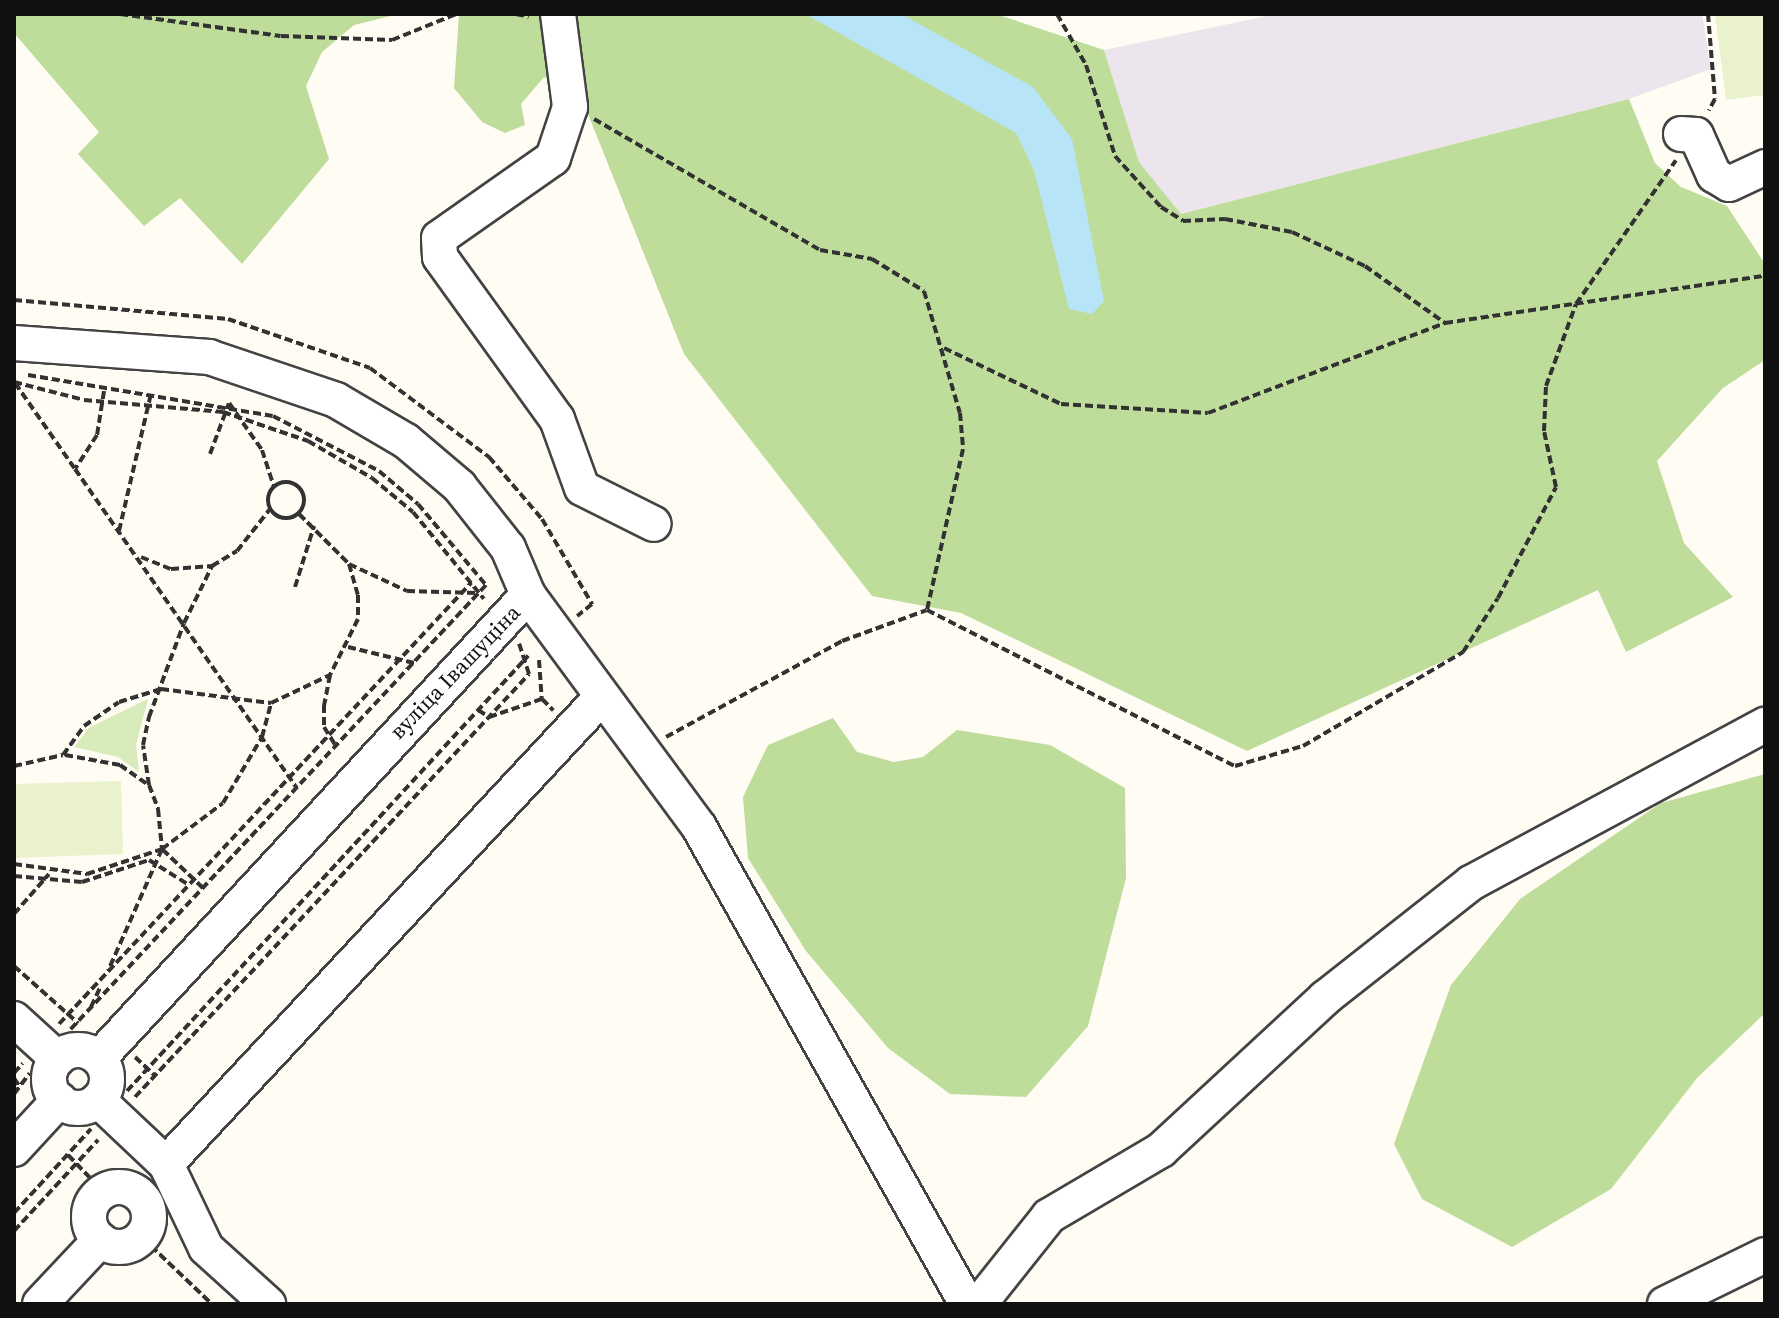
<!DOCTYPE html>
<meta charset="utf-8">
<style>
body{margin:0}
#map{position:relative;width:1779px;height:1318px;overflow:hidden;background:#fffcf3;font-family:"Source Serif 4",serif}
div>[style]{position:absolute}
.industrial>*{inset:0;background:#ece5ee}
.green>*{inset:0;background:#d8ebbb}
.forest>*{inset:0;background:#bedc9a}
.pitch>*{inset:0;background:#e9f2cd}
.water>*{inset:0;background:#b7e5f7}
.path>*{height:4px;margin-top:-2px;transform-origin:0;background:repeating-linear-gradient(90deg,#323232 0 8px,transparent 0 12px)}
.path>.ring{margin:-2px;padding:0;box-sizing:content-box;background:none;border:4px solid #323232;border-radius:50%}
.roads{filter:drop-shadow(2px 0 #434343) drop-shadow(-2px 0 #434343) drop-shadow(0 2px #434343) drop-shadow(0 -2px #434343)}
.minor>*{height:34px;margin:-17px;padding:0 17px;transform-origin:17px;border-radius:17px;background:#fff}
.minor>.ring{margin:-17px;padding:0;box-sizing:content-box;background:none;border:34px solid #fff;border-radius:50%}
span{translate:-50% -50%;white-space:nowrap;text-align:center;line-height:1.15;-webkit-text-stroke:8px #fff;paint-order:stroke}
.street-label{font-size:22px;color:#101010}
.frame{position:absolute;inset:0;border:16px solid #101010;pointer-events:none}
</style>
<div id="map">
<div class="industrial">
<i style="clip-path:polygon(1277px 14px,1702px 14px,1711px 69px,1629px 99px,1181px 214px,1139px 162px,1104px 50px)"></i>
</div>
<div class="green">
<i style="clip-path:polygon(148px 699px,136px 745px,139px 772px,118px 757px,74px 747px,90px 727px)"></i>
</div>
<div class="forest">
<i style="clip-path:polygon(14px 14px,399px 14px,354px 25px,322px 52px,306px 86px,329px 159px,242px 264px,180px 198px,144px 226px,78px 154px,99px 132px,14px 33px)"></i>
<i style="clip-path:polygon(459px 14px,996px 14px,1104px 50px,1139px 162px,1181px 214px,1629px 99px,1655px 163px,1681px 187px,1727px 206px,1765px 264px,1765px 360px,1723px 388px,1657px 461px,1684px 543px,1733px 597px,1626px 652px,1598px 590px,1247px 751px,961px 613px,872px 596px,684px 354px,584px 104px,544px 77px,521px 104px,525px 125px,505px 133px,482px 122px,454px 88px)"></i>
<i style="clip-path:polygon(833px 718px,857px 752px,894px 762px,923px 757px,957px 730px,1050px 745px,1125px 788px,1126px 878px,1088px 1026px,1026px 1097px,950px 1094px,888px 1048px,806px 951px,748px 858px,743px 797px,768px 745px)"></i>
<i style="clip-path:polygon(1765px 774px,1765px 1013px,1697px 1078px,1611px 1189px,1512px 1247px,1422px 1199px,1394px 1144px,1451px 985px,1520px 899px,1661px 803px)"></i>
</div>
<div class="pitch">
<i style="clip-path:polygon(1715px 14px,1765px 14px,1765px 95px,1726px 100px)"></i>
<i style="clip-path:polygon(121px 781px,123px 854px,14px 858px,14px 784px)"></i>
</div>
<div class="water">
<i style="clip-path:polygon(805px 14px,901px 14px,1033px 87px,1072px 139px,1104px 301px,1092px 314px,1069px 309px,1034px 170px,1016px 133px)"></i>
</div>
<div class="path">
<i style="left:120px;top:14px;width:162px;rotate:7.8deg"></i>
<i style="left:281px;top:36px;width:111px;rotate:2.1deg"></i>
<i style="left:392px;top:40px;width:69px;rotate:-22.1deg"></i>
<i style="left:516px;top:14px;width:13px;rotate:13deg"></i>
<i style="left:1057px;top:14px;width:59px;rotate:60.4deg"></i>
<i style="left:1086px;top:65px;width:96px;rotate:72.3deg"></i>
<i style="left:1115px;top:156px;width:69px;rotate:48deg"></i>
<i style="left:1161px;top:207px;width:26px;rotate:32deg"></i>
<i style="left:1183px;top:221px;width:42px;rotate:-2.7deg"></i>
<i style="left:1225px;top:219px;width:68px;rotate:11deg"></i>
<i style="left:1292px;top:232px;width:81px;rotate:25deg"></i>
<i style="left:1365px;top:266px;width:98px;rotate:35.5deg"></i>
<i style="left:1708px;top:14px;width:85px;rotate:85.3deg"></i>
<i style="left:1715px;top:99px;width:13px;rotate:119deg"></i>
<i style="left:594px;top:119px;width:261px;rotate:30.1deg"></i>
<i style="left:820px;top:250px;width:53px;rotate:9.8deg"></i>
<i style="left:872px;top:259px;width:61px;rotate:31.6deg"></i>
<i style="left:924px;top:291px;width:127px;rotate:73.6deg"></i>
<i style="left:960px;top:413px;width:36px;rotate:85deg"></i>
<i style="left:963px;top:449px;width:165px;rotate:102.6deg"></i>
<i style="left:14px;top:300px;width:215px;rotate:5.1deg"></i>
<i style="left:228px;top:319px;width:150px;rotate:19deg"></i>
<i style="left:370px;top:368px;width:149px;rotate:36.8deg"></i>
<i style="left:489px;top:457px;width:82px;rotate:49.5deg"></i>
<i style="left:542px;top:519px;width:99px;rotate:59.5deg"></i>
<i style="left:592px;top:604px;width:19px;rotate:141deg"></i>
<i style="left:944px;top:348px;width:130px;rotate:25.6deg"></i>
<i style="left:1061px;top:404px;width:147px;rotate:3.5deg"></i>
<i style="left:1208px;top:413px;width:254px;rotate:-20.8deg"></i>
<i style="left:1445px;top:323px;width:323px;rotate:-8.4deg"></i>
<i style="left:28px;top:375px;width:248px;rotate:9.5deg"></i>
<i style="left:273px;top:416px;width:119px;rotate:27.4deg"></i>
<i style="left:379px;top:471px;width:51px;rotate:40.2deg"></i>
<i style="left:418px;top:504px;width:106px;rotate:50deg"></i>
<i style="left:486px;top:585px;width:612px;rotate:133.08deg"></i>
<i style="left:14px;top:382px;width:72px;rotate:14.4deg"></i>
<i style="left:84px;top:400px;width:140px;rotate:4.9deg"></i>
<i style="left:223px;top:412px;width:90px;rotate:18.8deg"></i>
<i style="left:308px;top:441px;width:74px;rotate:30deg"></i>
<i style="left:372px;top:478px;width:53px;rotate:39.7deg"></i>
<i style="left:413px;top:512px;width:112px;rotate:50.8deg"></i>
<i style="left:15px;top:383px;width:105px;rotate:55.1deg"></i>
<i style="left:104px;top:391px;width:45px;rotate:99deg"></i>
<i style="left:97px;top:435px;width:40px;rotate:122.9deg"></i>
<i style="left:75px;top:469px;width:389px;rotate:55.2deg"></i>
<i style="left:210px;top:454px;width:54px;rotate:-69.6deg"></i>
<i style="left:229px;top:403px;width:57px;rotate:54.9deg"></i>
<i style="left:262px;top:450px;width:38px;rotate:72deg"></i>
<i class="ring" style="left:268px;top:482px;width:32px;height:32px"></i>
<i style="left:299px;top:514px;width:71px;rotate:45deg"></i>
<i style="left:349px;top:564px;width:32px;rotate:74deg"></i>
<i style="left:358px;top:595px;width:24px;rotate:90deg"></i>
<i style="left:358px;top:619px;width:63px;rotate:116.6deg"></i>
<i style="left:330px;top:675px;width:31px;rotate:101deg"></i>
<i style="left:324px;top:705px;width:22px;rotate:90deg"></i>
<i style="left:324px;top:727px;width:22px;rotate:58deg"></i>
<i style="left:119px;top:531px;width:142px;rotate:-76.9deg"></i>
<i style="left:141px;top:557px;width:32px;rotate:22deg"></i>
<i style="left:171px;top:569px;width:41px;rotate:-4.2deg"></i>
<i style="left:349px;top:564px;width:64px;rotate:25deg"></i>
<i style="left:407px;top:591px;width:70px;rotate:1.6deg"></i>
<i style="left:295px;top:587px;width:64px;rotate:-72.7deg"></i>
<i style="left:348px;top:647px;width:68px;rotate:13.6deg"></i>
<i style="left:539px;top:660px;width:39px;rotate:86deg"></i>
<i style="left:542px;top:699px;width:16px;rotate:45deg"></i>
<i style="left:478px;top:710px;width:13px;rotate:32deg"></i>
<i style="left:489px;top:717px;width:56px;rotate:-18.8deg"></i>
<i style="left:666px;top:737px;width:200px;rotate:-28.6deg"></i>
<i style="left:842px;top:641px;width:90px;rotate:-20deg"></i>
<i style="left:927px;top:610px;width:345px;rotate:26.9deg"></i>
<i style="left:1235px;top:766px;width:71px;rotate:-16.4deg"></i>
<i style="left:1303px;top:746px;width:186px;rotate:-30.4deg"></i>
<i style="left:1463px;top:652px;width:64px;rotate:-57.1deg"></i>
<i style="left:1498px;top:598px;width:125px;rotate:-62.4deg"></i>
<i style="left:1556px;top:487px;width:57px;rotate:-102.1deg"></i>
<i style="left:1544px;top:431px;width:45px;rotate:-87.5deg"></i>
<i style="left:1546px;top:386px;width:87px;rotate:-69.9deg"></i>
<i style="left:1576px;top:304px;width:175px;rotate:-55.2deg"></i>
<i style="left:65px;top:755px;width:56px;rotate:10.3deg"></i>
<i style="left:120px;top:765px;width:35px;rotate:35deg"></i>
<i style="left:149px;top:785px;width:26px;rotate:69deg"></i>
<i style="left:158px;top:809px;width:40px;rotate:84.3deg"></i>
<i style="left:162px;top:849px;width:133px;rotate:113.9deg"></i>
<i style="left:14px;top:766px;width:50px;rotate:-12.7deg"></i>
<i style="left:63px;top:755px;width:36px;rotate:-54deg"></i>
<i style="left:84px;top:726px;width:42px;rotate:-34.4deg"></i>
<i style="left:119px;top:702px;width:44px;rotate:-17.2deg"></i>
<i style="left:161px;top:689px;width:111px;rotate:7.3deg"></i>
<i style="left:271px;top:703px;width:65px;rotate:-25.4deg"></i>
<i style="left:149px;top:785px;width:40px;rotate:-98.5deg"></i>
<i style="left:143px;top:745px;width:29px;rotate:-78deg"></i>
<i style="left:149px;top:717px;width:100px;rotate:-69.6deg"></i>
<i style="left:184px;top:623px;width:64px;rotate:-63.8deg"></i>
<i style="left:212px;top:566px;width:29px;rotate:-31deg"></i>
<i style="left:237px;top:551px;width:53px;rotate:-51.8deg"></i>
<i style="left:14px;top:864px;width:74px;rotate:7.8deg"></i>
<i style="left:87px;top:874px;width:79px;rotate:-18.4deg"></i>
<i style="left:14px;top:876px;width:68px;rotate:5deg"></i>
<i style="left:82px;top:882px;width:71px;rotate:-18.2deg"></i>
<i style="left:149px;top:860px;width:47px;rotate:32deg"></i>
<i style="left:203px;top:888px;width:57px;rotate:-136.4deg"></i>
<i style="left:162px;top:849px;width:76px;rotate:-37deg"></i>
<i style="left:223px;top:803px;width:77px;rotate:-59.4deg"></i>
<i style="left:262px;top:737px;width:35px;rotate:-75deg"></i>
<i style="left:14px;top:914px;width:53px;rotate:-48.8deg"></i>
<i style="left:14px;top:966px;width:86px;rotate:41.7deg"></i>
<i style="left:91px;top:1007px;width:23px;rotate:-65deg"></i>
<i style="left:59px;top:1024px;width:604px;rotate:-46.95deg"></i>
<i style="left:135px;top:1057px;width:26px;rotate:43deg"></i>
<i style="left:14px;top:1073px;width:13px;rotate:-48deg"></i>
<i style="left:14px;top:1078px;width:11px;rotate:56deg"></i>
<i style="left:127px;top:1091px;width:592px;rotate:-47.33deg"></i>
<i style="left:14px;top:1094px;width:26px;rotate:-53deg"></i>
<i style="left:135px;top:1097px;width:578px;rotate:-47.03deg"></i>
<i style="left:529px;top:674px;width:32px;rotate:-108deg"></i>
<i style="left:68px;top:1155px;width:36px;rotate:46deg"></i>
<i class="ring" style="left:76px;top:1174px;width:82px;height:82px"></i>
<i style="left:14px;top:1213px;width:114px;rotate:-47.5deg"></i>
<i style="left:14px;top:1231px;width:124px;rotate:-47.3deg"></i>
<i style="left:151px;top:1246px;width:84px;rotate:43.6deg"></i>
</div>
<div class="roads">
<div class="minor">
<i style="left:558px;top:14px;width:94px;rotate:82.6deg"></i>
<i style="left:570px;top:107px;width:54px;rotate:108.4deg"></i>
<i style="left:553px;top:158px;width:139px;rotate:144.9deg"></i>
<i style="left:439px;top:238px;width:19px;rotate:87deg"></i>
<i style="left:440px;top:257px;width:200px;rotate:54.2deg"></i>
<i style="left:557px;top:419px;width:73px;rotate:70.1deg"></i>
<i style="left:582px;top:488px;width:80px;rotate:26.6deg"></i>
<i style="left:1681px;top:134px;width:15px;rotate:4deg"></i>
<i style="left:1696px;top:135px;width:44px;rotate:65.8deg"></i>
<i style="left:1714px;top:175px;width:17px;rotate:31deg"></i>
<i style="left:1729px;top:184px;width:40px;rotate:-25deg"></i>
<i style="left:14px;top:343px;width:196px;rotate:4.1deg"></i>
<i style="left:209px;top:357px;width:134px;rotate:18.7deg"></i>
<i style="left:336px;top:400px;width:81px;rotate:30.4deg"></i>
<i style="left:406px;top:441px;width:70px;rotate:40.3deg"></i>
<i style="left:459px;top:486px;width:79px;rotate:51.7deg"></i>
<i style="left:508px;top:548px;width:51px;rotate:66.9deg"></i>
<i style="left:528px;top:595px;width:631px;rotate:132.82deg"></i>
<i style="left:528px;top:595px;width:288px;rotate:53.6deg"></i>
<i style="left:699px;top:827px;width:547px;rotate:60.67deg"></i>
<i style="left:14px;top:1019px;width:59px;rotate:42.3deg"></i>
<i class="ring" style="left:49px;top:1050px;width:24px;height:24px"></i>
<i style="left:98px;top:1100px;width:93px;rotate:43.3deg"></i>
<i style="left:166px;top:1164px;width:93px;rotate:64.5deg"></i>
<i style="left:206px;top:1248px;width:84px;rotate:42.1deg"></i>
<i style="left:14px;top:1149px;width:67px;rotate:-47.4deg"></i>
<i style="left:166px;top:1164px;width:635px;rotate:-46.98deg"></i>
<i class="ring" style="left:89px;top:1187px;width:26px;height:26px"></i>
<i style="left:40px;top:1304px;width:88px;rotate:-46.8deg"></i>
<i style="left:979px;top:1304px;width:112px;rotate:-51.5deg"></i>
<i style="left:1049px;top:1216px;width:130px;rotate:-30.5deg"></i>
<i style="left:1161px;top:1150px;width:224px;rotate:-42.8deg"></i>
<i style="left:1325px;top:998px;width:186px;rotate:-38.2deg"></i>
<i style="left:1471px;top:883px;width:334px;rotate:-28.3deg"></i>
<i style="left:1665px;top:1304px;width:111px;rotate:-26.1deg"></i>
</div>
</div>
<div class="street-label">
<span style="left:455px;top:672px;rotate:-46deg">вуліца Івашуціна</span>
</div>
<div class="frame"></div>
</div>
